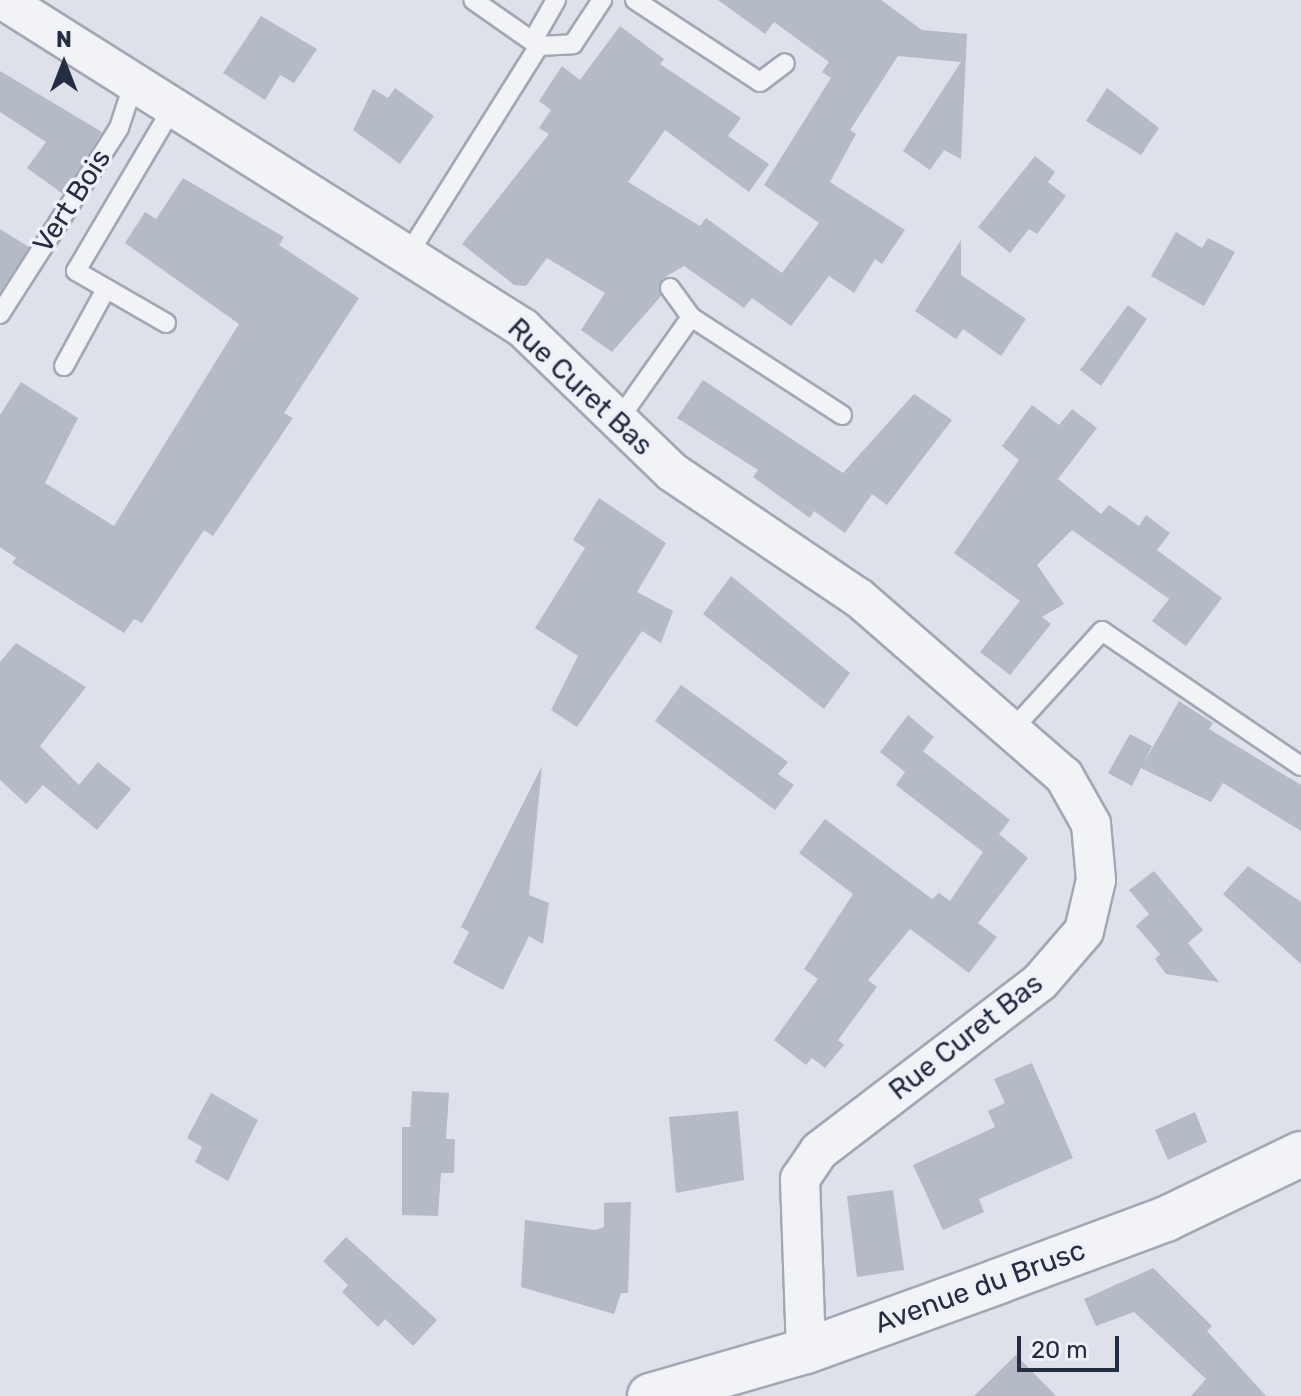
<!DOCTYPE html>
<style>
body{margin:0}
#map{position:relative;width:1301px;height:1396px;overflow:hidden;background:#dee1e9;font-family:Rubik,sans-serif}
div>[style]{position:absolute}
.building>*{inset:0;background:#b5bac7}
.roads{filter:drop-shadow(2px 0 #a3a7b4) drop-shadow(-2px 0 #a3a7b4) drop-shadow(0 2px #a3a7b4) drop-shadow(0 -2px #a3a7b4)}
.service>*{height:18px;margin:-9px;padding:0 9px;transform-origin:9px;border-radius:9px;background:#f1f3f7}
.minor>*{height:38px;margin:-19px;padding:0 19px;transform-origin:19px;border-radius:19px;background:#f1f3f7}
.tertiary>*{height:44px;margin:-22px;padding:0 22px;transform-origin:22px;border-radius:22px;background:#f1f3f7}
span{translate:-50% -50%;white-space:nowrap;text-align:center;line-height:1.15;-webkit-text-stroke:7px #eef1f7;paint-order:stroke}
.street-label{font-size:28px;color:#252d42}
.north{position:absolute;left:24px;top:24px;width:80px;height:80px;-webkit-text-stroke:6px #eef1f7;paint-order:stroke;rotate:0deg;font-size:22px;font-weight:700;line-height:32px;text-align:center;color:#252d42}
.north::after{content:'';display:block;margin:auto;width:28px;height:36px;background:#252d42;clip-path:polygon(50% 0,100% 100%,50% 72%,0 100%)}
.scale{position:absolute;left:1017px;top:1336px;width:102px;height:36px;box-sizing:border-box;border:4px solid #252d42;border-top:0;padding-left:10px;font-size:24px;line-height:28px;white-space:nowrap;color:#252d42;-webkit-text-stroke:6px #eef1f7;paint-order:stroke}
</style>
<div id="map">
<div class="building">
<i style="clip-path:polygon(718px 0,881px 0,922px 30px,967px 34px,961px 159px,944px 150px,930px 170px,903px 151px,961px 62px,898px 56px,850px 130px,856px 134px,830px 182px,905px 230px,882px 264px,875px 259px,854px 293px,829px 276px,791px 326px,752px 298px,744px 308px,684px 266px,662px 279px,661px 296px,612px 352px,581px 330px,605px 293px,547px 258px,526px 286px,514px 285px,462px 244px,549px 134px,539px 128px,551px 110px,539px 101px,562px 66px,580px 80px,620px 26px,664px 59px,660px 64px,741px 118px,728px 136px,769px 164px,749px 192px,665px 130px,628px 182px,700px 226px,706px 218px,782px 273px,819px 223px,764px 185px,831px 78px,822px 72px,829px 62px,774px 22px,765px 34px)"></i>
<i style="clip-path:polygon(261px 16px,317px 49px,294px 83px,280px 75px,265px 100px,223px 73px)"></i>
<i style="clip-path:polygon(0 71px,102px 132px,63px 194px,27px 168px,46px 142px,0 112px)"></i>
<i style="clip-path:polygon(395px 88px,434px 116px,400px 164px,353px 130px,373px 89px,388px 98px)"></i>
<i style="clip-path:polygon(1107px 88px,1159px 128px,1141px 155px,1086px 121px)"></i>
<i style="clip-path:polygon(1035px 156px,1055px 172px,1048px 182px,1066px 196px,1037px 234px,1029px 229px,1010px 253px,978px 227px)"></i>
<i style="clip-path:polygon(183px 178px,284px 237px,279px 245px,359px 298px,284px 413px,293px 418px,213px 536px,204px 530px,142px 623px,134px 619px,124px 633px,12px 563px,16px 558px,0 547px,0 415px,21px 382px,78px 418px,45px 483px,114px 526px,239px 324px,125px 243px,145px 212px,156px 219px)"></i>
<i style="clip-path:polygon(0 229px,29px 247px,0 292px)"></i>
<i style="clip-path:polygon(1176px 232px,1202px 248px,1208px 238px,1235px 252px,1204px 306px,1151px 276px)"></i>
<i style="clip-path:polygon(961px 240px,961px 275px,1026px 319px,1001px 356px,963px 329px,956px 339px,915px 311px)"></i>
<i style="clip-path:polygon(1128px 305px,1147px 319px,1101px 386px,1080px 370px)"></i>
<i style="clip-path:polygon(703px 380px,843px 473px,914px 394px,952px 420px,887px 505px,872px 494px,845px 533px,814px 511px,810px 518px,753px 477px,758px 470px,677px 418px)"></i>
<i style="clip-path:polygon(1032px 405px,1059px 425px,1072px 409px,1097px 428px,1058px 479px,1101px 514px,1109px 505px,1139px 526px,1146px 515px,1170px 533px,1157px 550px,1222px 598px,1186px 646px,1152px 621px,1169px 599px,1072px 530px,1037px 565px,1064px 604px,1042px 617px,1051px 624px,1010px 675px,980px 652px,1020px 601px,954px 553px,1019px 460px,1002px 446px)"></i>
<i style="clip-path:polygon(599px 498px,666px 543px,637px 592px,673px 611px,661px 643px,642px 631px,577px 727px,551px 710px,578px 656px,535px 628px,585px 548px,573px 540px)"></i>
<i style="clip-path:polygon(731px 576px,850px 673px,824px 709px,703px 614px)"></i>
<i style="clip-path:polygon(16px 643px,86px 687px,40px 746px,79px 785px,98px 762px,131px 789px,97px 830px,43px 785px,26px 804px,0 780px,0 662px)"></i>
<i style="clip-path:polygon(681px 685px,788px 762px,778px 774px,794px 785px,775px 810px,655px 721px)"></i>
<i style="clip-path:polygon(1179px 701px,1213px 723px,1209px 729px,1301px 785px,1301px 831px,1223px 783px,1211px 802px,1141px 768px,1132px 786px,1108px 773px,1130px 734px,1152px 746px,1142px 766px)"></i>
<i style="clip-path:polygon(908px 715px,934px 737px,923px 751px,1010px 820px,999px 834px,1028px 858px,978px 923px,997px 937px,969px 973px,910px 929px,868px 980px,877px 987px,838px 1040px,844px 1045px,825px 1068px,812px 1058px,806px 1065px,774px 1040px,818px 979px,804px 969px,853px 894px,799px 853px,825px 819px,932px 899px,939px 893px,950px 901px,983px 852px,896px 785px,905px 772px,880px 752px)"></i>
<i style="clip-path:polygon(542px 766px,529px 895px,549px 903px,543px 944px,529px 936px,503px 990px,453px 963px,469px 932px,461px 927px)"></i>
<i style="clip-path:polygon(1248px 866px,1301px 902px,1301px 964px,1223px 894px)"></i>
<i style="clip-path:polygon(1154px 871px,1203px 930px,1188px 943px,1219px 982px,1166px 974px,1155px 959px,1160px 954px,1136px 926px,1149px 914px,1129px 890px)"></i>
<i style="clip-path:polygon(1032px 1063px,1073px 1158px,979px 1199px,984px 1212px,943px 1230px,913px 1165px,995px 1127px,988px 1111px,1005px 1103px,994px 1079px)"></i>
<i style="clip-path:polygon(412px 1091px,449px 1093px,446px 1139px,455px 1139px,454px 1173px,441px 1173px,438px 1216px,402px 1215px,402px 1127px,410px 1127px)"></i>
<i style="clip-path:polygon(211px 1093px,258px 1120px,228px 1181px,195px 1162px,202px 1147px,187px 1138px)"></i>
<i style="clip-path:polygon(738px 1111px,744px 1180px,676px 1193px,669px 1117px)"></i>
<i style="clip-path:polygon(1195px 1112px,1207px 1142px,1168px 1160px,1155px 1130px)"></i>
<i style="clip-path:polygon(893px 1190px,904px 1270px,857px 1277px,847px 1196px)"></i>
<i style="clip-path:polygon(631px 1202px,628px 1293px,621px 1293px,614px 1314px,521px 1287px,525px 1220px,595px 1230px,604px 1227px,604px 1203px)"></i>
<i style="clip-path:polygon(346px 1237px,437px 1320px,413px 1346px,385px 1319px,378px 1327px,342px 1292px,348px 1285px,323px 1261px)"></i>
<i style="clip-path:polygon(1153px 1268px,1212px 1326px,1207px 1331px,1266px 1396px,1191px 1396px,1206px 1379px,1134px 1312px,1096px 1326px,1084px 1299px)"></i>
<i style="clip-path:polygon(1016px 1355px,1056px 1396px,974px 1396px)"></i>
</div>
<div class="roads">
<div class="service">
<i style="left:556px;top:0;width:40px;rotate:119.7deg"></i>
<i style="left:536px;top:35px;width:11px;rotate:75deg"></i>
<i style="left:539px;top:46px;width:34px;rotate:-3deg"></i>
<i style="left:573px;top:44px;width:53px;rotate:-56.6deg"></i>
<i style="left:635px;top:0;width:149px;rotate:33.3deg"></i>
<i style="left:760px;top:82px;width:31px;rotate:-37deg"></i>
<i style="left:409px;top:253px;width:244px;rotate:-57.9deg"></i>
<i style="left:539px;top:46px;width:80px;rotate:-145.1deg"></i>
<i style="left:670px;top:288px;width:36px;rotate:54deg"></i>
<i style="left:691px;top:317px;width:180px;rotate:33deg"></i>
<i style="left:0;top:314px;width:221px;rotate:-57.4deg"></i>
<i style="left:119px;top:128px;width:48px;rotate:-71.9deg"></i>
<i style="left:166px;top:323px;width:104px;rotate:-150deg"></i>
<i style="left:76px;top:271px;width:191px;rotate:-59.4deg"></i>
<i style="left:64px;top:366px;width:88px;rotate:-61.4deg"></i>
<i style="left:617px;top:422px;width:128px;rotate:-54.8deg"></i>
<i style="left:1012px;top:730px;width:134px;rotate:-47.7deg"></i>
<i style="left:1102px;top:631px;width:240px;rotate:34.2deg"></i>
</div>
<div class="minor">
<i style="left:3px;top:0;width:615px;rotate:32.24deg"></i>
<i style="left:523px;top:328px;width:207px;rotate:44deg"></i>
<i style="left:672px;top:472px;width:225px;rotate:34deg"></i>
<i style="left:859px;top:598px;width:271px;rotate:41deg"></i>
<i style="left:1064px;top:776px;width:55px;rotate:60.6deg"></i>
<i style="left:1091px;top:824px;width:56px;rotate:84.9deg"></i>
<i style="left:1096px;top:880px;width:52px;rotate:103.2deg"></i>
<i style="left:1084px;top:931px;width:67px;rotate:130.8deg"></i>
<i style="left:1040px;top:982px;width:278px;rotate:142.6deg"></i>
<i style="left:819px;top:1151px;width:34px;rotate:124deg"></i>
<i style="left:800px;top:1179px;width:172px;rotate:88deg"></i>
</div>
<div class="tertiary">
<i style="left:650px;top:1396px;width:162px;rotate:-16.1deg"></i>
<i style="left:806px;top:1351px;width:205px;rotate:-19.9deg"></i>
<i style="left:999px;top:1281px;width:178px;rotate:-20.4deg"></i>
<i style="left:1166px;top:1219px;width:150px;rotate:-25.7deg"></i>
</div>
</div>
<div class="street-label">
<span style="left:72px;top:201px;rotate:-57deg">Vert Bois</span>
<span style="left:580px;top:387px;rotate:43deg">Rue Curet Bas</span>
<span style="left:966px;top:1037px;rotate:-38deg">Rue Curet Bas</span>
<span style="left:980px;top:1287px;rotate:-20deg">Avenue du Brusc</span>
</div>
<div class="north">N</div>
<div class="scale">20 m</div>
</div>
